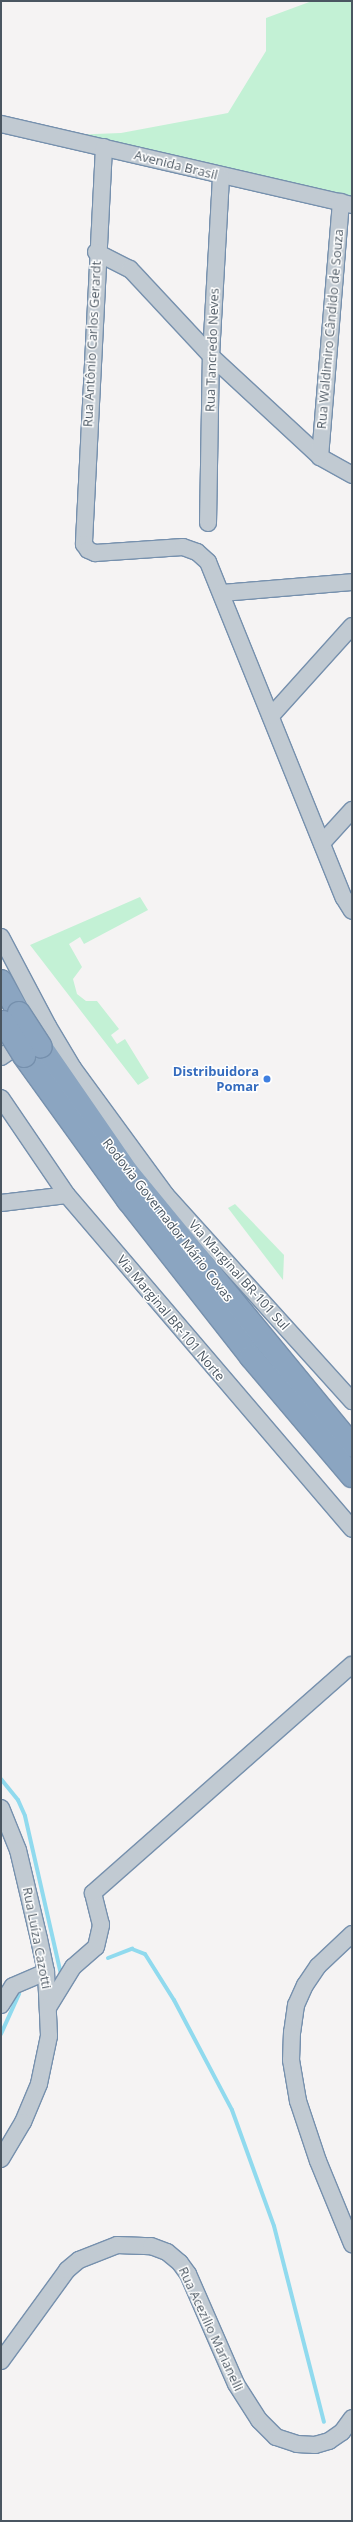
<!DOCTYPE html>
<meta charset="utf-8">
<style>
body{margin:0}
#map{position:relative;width:353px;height:2522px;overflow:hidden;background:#f5f3f3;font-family:"Open Sans",sans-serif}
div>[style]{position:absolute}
.green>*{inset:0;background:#c3f1d5}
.stream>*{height:4px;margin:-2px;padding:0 2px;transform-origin:2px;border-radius:2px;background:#90daee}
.roads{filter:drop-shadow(1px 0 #7690ad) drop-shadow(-1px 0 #7690ad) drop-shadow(0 1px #7690ad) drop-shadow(0 -1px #7690ad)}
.minor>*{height:16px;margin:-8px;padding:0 8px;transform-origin:8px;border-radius:8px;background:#c1cad2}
.highway>*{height:22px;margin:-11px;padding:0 11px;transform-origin:11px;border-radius:11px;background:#8ba5c1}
.bridges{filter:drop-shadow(1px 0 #7690ad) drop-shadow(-1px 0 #7690ad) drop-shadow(0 1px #7690ad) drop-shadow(0 -1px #7690ad)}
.highway-bridge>*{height:22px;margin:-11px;padding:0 11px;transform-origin:11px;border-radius:11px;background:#8ba5c1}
.dots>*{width:11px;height:11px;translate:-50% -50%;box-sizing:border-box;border:2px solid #fff;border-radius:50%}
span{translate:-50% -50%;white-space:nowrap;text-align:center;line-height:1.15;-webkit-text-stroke:3px #fff;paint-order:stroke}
.street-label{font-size:13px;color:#4a5661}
.shop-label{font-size:13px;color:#366cbe;font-weight:700}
.right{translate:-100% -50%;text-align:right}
.frame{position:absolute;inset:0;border:2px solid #4a5661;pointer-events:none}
</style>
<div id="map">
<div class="green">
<i style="clip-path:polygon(312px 1px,352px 1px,352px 197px,68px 135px,121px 133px,228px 113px,266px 51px,266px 18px)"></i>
<i style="clip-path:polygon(140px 897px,148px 910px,84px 944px,80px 937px,69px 944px,82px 967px,73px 979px,77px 994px,86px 1001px,97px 1001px,119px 1029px,111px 1035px,117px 1044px,125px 1039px,149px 1078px,138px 1085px,30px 945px)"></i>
<i style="clip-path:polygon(235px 1204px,284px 1255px,283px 1280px,228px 1208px)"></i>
</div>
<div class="stream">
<i style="left:1px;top:1779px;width:27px;rotate:51deg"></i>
<i style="left:18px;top:1800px;width:17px;rotate:66deg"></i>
<i style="left:25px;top:1816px;width:162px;rotate:77.2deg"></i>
<i style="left:108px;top:1958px;width:26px;rotate:-21deg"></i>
<i style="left:132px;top:1949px;width:14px;rotate:21deg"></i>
<i style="left:145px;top:1954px;width:54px;rotate:57.8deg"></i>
<i style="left:174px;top:2000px;width:124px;rotate:62.2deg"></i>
<i style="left:232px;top:2110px;width:123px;rotate:70.1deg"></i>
<i style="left:274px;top:2226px;width:202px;rotate:75.7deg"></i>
<i style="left:1px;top:2034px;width:44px;rotate:-65.8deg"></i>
</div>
<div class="roads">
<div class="minor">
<i style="left:1px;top:124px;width:360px;rotate:13deg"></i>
<i style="left:104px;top:147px;width:398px;rotate:92.9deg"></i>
<i style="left:84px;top:544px;width:7px;rotate:56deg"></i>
<i style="left:88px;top:550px;width:8px;rotate:23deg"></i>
<i style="left:95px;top:553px;width:88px;rotate:-3.9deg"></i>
<i style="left:183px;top:547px;width:15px;rotate:20deg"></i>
<i style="left:197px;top:552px;width:15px;rotate:42deg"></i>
<i style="left:208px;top:562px;width:362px;rotate:68deg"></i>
<i style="left:344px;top:898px;width:15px;rotate:58deg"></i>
<i style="left:96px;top:252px;width:38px;rotate:27deg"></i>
<i style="left:130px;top:269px;width:119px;rotate:47deg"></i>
<i style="left:211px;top:356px;width:149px;rotate:42.8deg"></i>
<i style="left:320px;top:457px;width:37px;rotate:29deg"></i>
<i style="left:320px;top:457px;width:256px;rotate:-85.3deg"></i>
<i style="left:208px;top:523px;width:167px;rotate:-89deg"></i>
<i style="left:211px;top:356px;width:179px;rotate:-86.8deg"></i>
<i style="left:222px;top:593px;width:130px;rotate:-4.8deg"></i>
<i style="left:271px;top:716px;width:121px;rotate:-48deg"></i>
<i style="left:322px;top:843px;width:45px;rotate:-47.7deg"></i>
<i style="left:1px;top:937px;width:101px;rotate:62.2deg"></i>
<i style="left:48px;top:1026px;width:49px;rotate:59.2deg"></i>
<i style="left:73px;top:1068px;width:157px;rotate:53.8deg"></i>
<i style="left:166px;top:1195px;width:278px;rotate:47.9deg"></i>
<i style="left:1px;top:1057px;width:30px;rotate:-34deg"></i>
<i style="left:1px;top:1098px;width:117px;rotate:55.8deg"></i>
<i style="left:67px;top:1195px;width:439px;rotate:49.5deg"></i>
<i style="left:1px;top:1203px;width:66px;rotate:-6.9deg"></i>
<i style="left:1px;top:1808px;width:45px;rotate:68deg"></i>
<i style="left:18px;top:1850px;width:91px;rotate:76.7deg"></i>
<i style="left:39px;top:1939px;width:34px;rotate:78deg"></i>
<i style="left:46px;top:1972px;width:64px;rotate:87.3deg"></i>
<i style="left:49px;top:2036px;width:49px;rotate:101.8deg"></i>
<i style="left:39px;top:2084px;width:41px;rotate:112.8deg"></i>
<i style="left:23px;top:2122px;width:43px;rotate:120.7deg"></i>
<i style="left:352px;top:1934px;width:47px;rotate:136.7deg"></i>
<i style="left:318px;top:1966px;width:23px;rotate:124deg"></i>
<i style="left:305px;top:1985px;width:22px;rotate:114deg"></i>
<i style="left:296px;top:2005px;width:27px;rotate:98deg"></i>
<i style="left:292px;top:2032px;width:28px;rotate:92deg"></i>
<i style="left:291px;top:2060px;width:42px;rotate:80.3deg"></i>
<i style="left:298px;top:2101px;width:63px;rotate:71.6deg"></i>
<i style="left:318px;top:2161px;width:90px;rotate:67.7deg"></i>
<i style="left:1px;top:2005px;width:22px;rotate:-58deg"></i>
<i style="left:13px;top:1986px;width:36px;rotate:-23deg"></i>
<i style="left:49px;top:2006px;width:46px;rotate:-58.4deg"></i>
<i style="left:73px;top:1967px;width:30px;rotate:-41deg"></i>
<i style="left:96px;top:1947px;width:23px;rotate:-77deg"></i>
<i style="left:101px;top:1925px;width:33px;rotate:-104deg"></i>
<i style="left:93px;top:1893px;width:345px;rotate:-41.4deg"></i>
<i style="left:1px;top:2361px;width:112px;rotate:-54deg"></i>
<i style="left:67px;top:2270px;width:16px;rotate:-40deg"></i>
<i style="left:79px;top:2260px;width:41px;rotate:-21.5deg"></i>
<i style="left:117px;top:2245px;width:34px;rotate:2deg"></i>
<i style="left:151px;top:2246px;width:17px;rotate:21deg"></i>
<i style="left:167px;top:2252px;width:17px;rotate:40deg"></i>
<i style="left:180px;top:2263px;width:14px;rotate:54deg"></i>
<i style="left:188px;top:2274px;width:120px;rotate:66.4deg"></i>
<i style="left:236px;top:2384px;width:43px;rotate:57.4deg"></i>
<i style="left:259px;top:2420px;width:24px;rotate:45deg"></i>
<i style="left:276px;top:2437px;width:22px;rotate:18deg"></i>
<i style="left:297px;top:2444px;width:18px;rotate:3deg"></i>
<i style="left:315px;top:2445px;width:15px;rotate:-16deg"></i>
<i style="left:329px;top:2441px;width:16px;rotate:-35deg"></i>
<i style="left:342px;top:2432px;width:17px;rotate:-54deg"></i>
</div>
<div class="highway">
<i style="left:1px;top:981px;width:37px;rotate:61deg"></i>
<i style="left:41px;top:1047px;width:153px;rotate:55.4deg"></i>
<i style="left:128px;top:1173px;width:353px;rotate:50.6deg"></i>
<i style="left:24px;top:1056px;width:178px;rotate:54.2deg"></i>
<i style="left:128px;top:1200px;width:199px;rotate:51.9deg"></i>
<i style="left:251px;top:1357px;width:156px;rotate:49.7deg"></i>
</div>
</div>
<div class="bridges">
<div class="highway-bridge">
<i style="left:19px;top:1013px;width:40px;rotate:57.1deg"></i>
<i style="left:3px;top:1022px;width:40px;rotate:58deg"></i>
</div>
</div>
<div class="dots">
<i style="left:267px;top:1079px;background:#3f7fe0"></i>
</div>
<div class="street-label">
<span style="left:176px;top:165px;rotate:14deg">Avenida Brasil</span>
<span style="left:330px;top:329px;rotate:-85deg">Rua Waldimiro Cândido de Souza</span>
<span style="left:92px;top:344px;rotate:-87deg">Rua Antônio Carlos Gerardt</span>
<span style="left:212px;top:350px;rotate:-88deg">Rua Tancredo Neves</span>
<span style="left:168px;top:1220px;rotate:52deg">Rodovia Governador Mário Covas</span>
<span style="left:239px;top:1275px;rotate:48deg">Via Marginal BR-101 Sul</span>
<span style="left:171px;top:1318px;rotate:50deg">Via Marginal BR-101 Norte</span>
<span style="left:37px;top:1938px;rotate:79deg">Rua Luíza Cazotti</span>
<span style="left:211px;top:2329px;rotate:65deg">Rua Acezilio Marianelli</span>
</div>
<div class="shop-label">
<span class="right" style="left:259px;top:1079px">Distribuidora<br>Pomar</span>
</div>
<div class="frame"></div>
</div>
